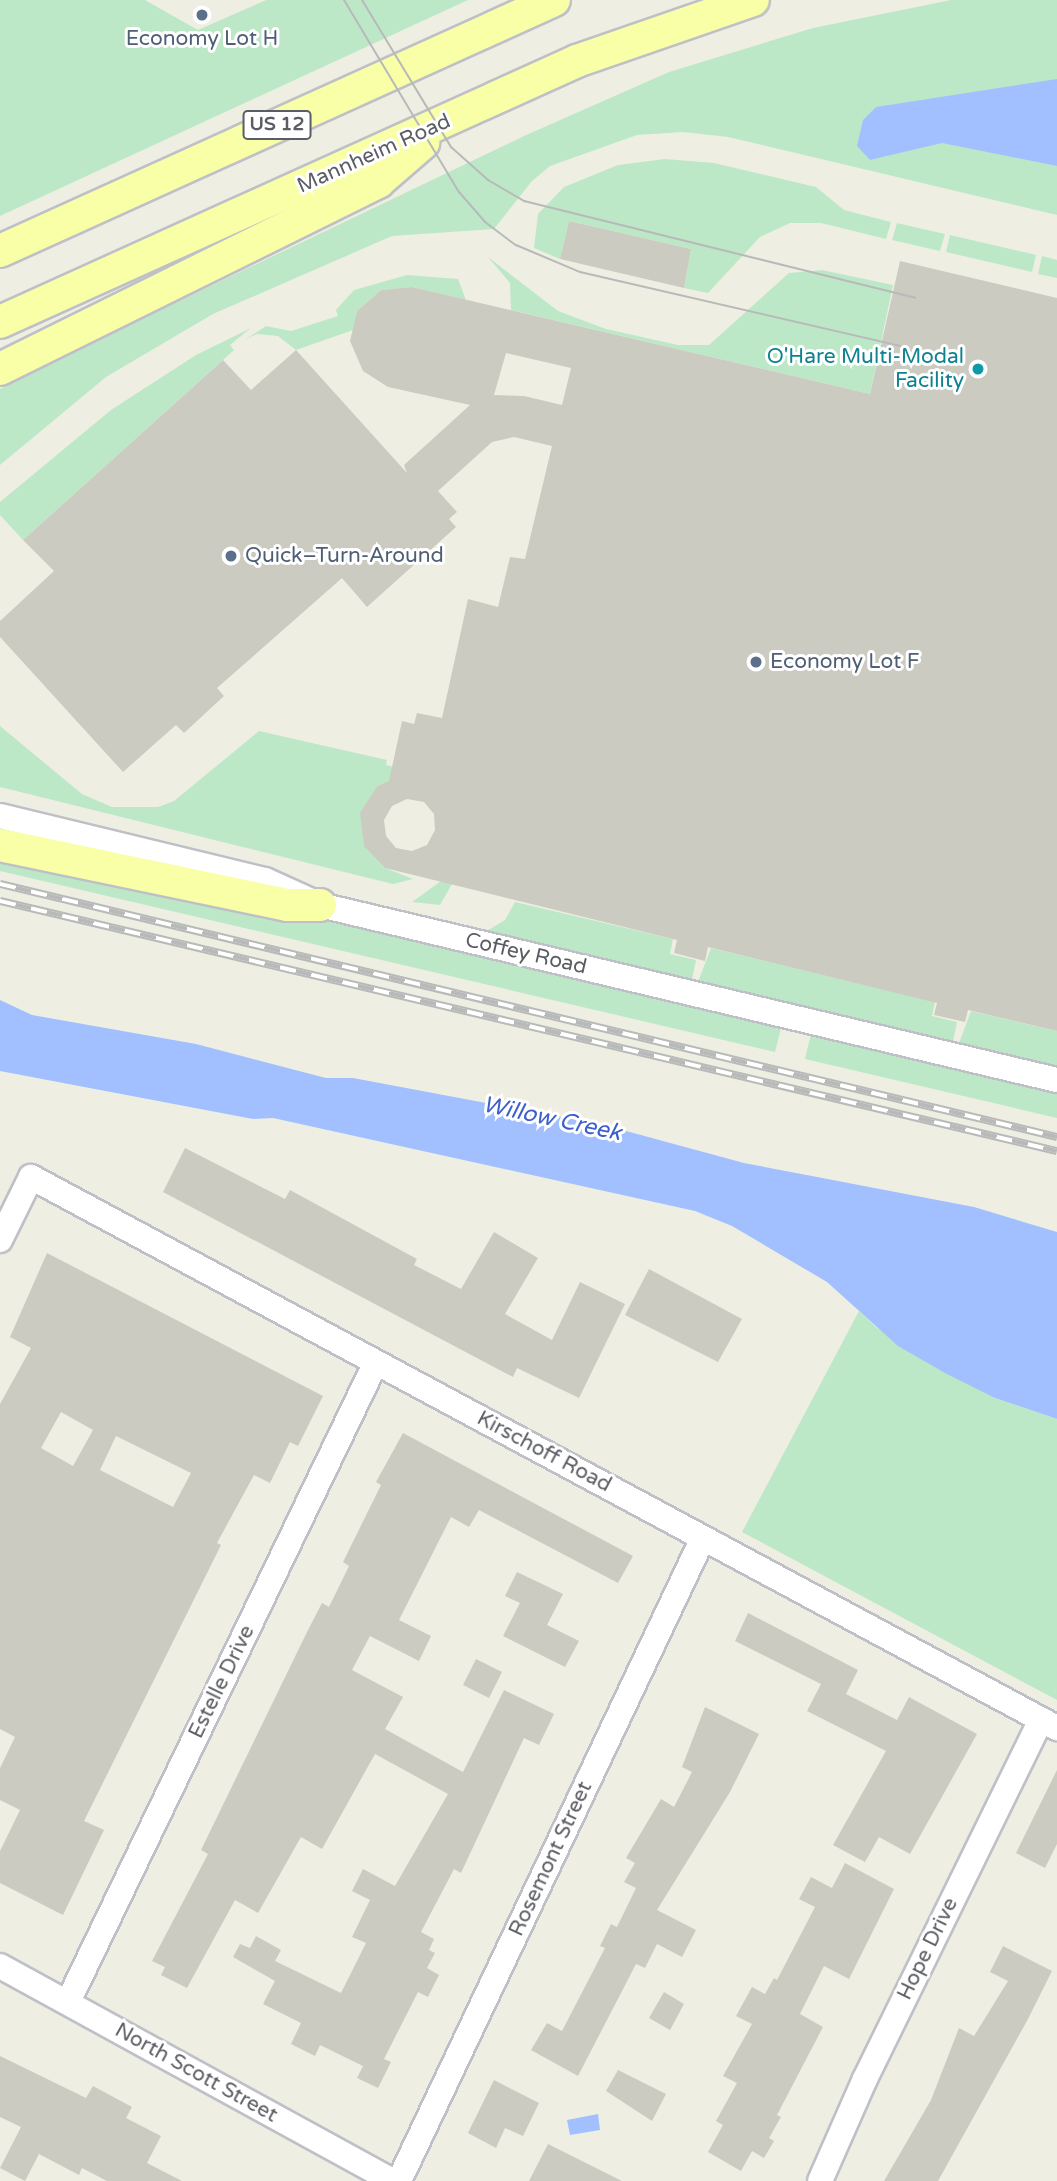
<!DOCTYPE html>
<meta charset="utf-8">
<style>
body{margin:0}
#map{position:relative;width:1057px;height:2181px;overflow:hidden;background:#eeefe2;font-family:"Varela Round",sans-serif}
div>[style]{position:absolute}
.green>*{inset:0;background:#bde8c7}
.water>*{inset:0;background:#a2c0ff}
.building>*{inset:0;background:#cccbc1}
.roads{filter:drop-shadow(2px 0 #bfc0c7) drop-shadow(-2px 0 #bfc0c7) drop-shadow(0 2px #bfc0c7) drop-shadow(0 -2px #bfc0c7)}
.minor>*{height:24px;margin:-12px;padding:0 12px;transform-origin:12px;border-radius:12px;background:#fff}
.major>*{height:32px;margin:-16px;padding:0 16px;transform-origin:16px;border-radius:16px;background:#f8ffa7}
.tram>*{height:2px;margin:-1px;padding:0 1px;transform-origin:1px;border-radius:1px;background:#b8b9b9}
.rail>*{height:8px;margin-top:-4px;transform-origin:0;background:repeating-linear-gradient(90deg,#fff 0 16px,#b8b9b9 0 32px);box-sizing:border-box;border-block:2px solid #b8b9b9}
.dots>*{width:19px;height:19px;translate:-50% -50%;box-sizing:border-box;border:4px solid #fff;border-radius:50%}
span{translate:-50% -50%;white-space:nowrap;text-align:center;line-height:1.15;-webkit-text-stroke:6px #fff;paint-order:stroke}
.shield-label span{padding:2px 5px;background:#fff;border:2px solid;border-radius:5px;-webkit-text-stroke-width:0}
.shield-label{font-size:19px;color:#5b5d64;font-weight:700}
.service-label{font-size:21px;color:#4e5e75}
.left{translate:0 -50%;text-align:left}
.street-label{font-size:21px;color:#5b5d64}
.culture-label{font-size:21px;color:#0d838f}
.right{translate:-100% -50%;text-align:right}
.water-label{font-size:23px;color:#3c5fcb;font-style:italic}
</style>
<div id="map">
<div class="green">
<i style="clip-path:polygon(0 0,145px 0,198px 30px,266px 0,468px 0,0 216px)"></i>
<i style="clip-path:polygon(951px 0,1057px 0,1057px 215px,728px 137px,683px 132px,637px 135px,550px 166px,532px 181px,494px 229px,392px 236px,213px 314px,106px 377px,0 465px,0 389px,83px 347px,524px 136px,669px 72px,813px 28px)"></i>
<i style="clip-path:polygon(665px 159px,714px 163px,816px 187px,844px 210px,891px 222px,886px 239px,821px 223px,790px 223px,760px 237px,708px 293px,684px 288px,691px 249px,569px 221px,560px 259px,534px 248px,538px 214px,564px 187px,618px 165px)"></i>
<i style="clip-path:polygon(897px 223px,945px 234px,940px 251px,892px 240px)"></i>
<i style="clip-path:polygon(950px 235px,1036px 255px,1032px 272px,946px 252px)"></i>
<i style="clip-path:polygon(1042px 256px,1057px 260px,1057px 278px,1038px 274px)"></i>
<i style="clip-path:polygon(488px 257px,558px 311px,606px 329px,678px 345px,709px 345px,789px 273px,822px 270px,893px 285px,870px 394px,511px 310px,510px 283px)"></i>
<i style="clip-path:polygon(407px 275px,458px 279px,466px 300px,412px 287px,381px 290px,357px 311px,353px 330px,296px 350px,278px 336px,257px 334px,246px 339px,266px 326px,291px 331px,338px 316px,336px 310px,354px 290px)"></i>
<i style="clip-path:polygon(251px 328px,230px 345px,234px 350px,23px 540px,0 515px,0 502px,111px 410px,196px 355px)"></i>
<i style="clip-path:polygon(0 726px,82px 794px,112px 807px,158px 807px,174px 801px,259px 731px,387px 760px,386px 765px,406px 770px,405px 775px,377px 786px,361px 813px,364px 845px,385px 868px,413px 879px,393px 884px,0 787px)"></i>
<i style="clip-path:polygon(0 857px,211px 894px,781px 1028px,775px 1052px,0 871px)"></i>
<i style="clip-path:polygon(441px 881px,452px 884px,440px 905px,412px 902px)"></i>
<i style="clip-path:polygon(515px 902px,673px 939px,670px 954px,696px 960px,692px 980px,485px 932px,505px 920px)"></i>
<i style="clip-path:polygon(711px 948px,935px 1002px,932px 1016px,957px 1022px,953px 1042px,698px 982px)"></i>
<i style="clip-path:polygon(971px 1011px,1057px 1031px,1057px 1066px,959px 1043px)"></i>
<i style="clip-path:polygon(811px 1034px,1057px 1093px,1057px 1118px,805px 1059px)"></i>
<i style="clip-path:polygon(859px 1311px,877px 1328px,995px 1398px,1057px 1419px,1057px 1700px,742px 1532px)"></i>
</div>
<div class="water">
<i style="clip-path:polygon(1057px 79px,1057px 166px,942px 143px,870px 160px,857px 146px,863px 120px,876px 107px)"></i>
<i style="clip-path:polygon(0 1000px,32px 1015px,196px 1044px,326px 1078px,353px 1078px,604px 1125px,744px 1163px,974px 1207px,1057px 1232px,1057px 1419px,995px 1398px,945px 1373px,898px 1346px,827px 1282px,732px 1226px,695px 1211px,273px 1118px,253px 1119px,0 1071px)"></i>
<i style="clip-path:polygon(598px 2114px,600px 2130px,570px 2135px,567px 2120px)"></i>
</div>
<div class="building">
<i style="clip-path:polygon(569px 221px,691px 249px,684px 288px,560px 259px)"></i>
<i style="clip-path:polygon(evenodd,900px 261px,1057px 298px,1057px 1031px,968px 1010px,965px 1022px,934px 1015px,937px 1003px,708px 947px,705px 961px,674px 953px,677px 940px,385px 868px,364px 846px,360px 813px,377px 786px,389px 781px,402px 721px,414px 724px,417px 713px,442px 718px,468px 599px,498px 607px,510px 557px,525px 559px,552px 446px,514px 437px,492px 442px,438px 491px,457px 512px,449px 519px,456px 527px,367px 607px,342px 578px,217px 688px,224px 696px,184px 733px,176px 725px,123px 772px,0 637px,0 621px,54px 571px,23px 540px,223px 360px,251px 390px,296px 350px,407px 473px,404px 465px,470px 405px,388px 387px,363px 371px,350px 341px,357px 311px,381px 290px,412px 287px,870px 394px,900px 261px,506px 353px,571px 368px,562px 405px,524px 396px,494px 395px,506px 353px,900px 261px,407px 799px,424px 802px,434px 814px,435px 830px,427px 845px,412px 851px,396px 848px,386px 836px,384px 820px,392px 806px,407px 799px)"></i>
<i style="clip-path:polygon(185px 1148px,285px 1199px,290px 1190px,417px 1259px,414px 1265px,461px 1289px,494px 1232px,538px 1258px,505px 1314px,552px 1340px,580px 1282px,625px 1304px,579px 1398px,517px 1368px,513px 1377px,163px 1192px)"></i>
<i style="clip-path:polygon(evenodd,47px 1253px,323px 1396px,298px 1446px,290px 1442px,270px 1483px,254px 1475px,217px 1543px,221px 1545px,84px 1821px,104px 1830px,63px 1915px,0 1883px,0 1851px,20px 1810px,0 1800px,0 1768px,15px 1737px,0 1729px,0 1404px,31px 1348px,10px 1337px,47px 1253px,61px 1412px,93px 1430px,73px 1466px,41px 1448px,61px 1412px,47px 1253px,116px 1436px,191px 1473px,173px 1507px,100px 1470px,116px 1436px)"></i>
<i style="clip-path:polygon(649px 1269px,742px 1319px,718px 1362px,625px 1315px)"></i>
<i style="clip-path:polygon(403px 1433px,633px 1556px,618px 1583px,479px 1510px,469px 1527px,451px 1517px,399px 1620px,431px 1636px,419px 1661px,370px 1636px,352px 1670px,403px 1697px,385px 1729px,463px 1772px,504px 1690px,554px 1714px,539px 1745px,524px 1738px,461px 1873px,454px 1869px,421px 1932px,434px 1939px,429px 1950px,435px 1953px,427px 1968px,439px 1975px,428px 1997px,418px 1992px,384px 2059px,391px 2062px,378px 2088px,357px 2078px,363px 2066px,320px 2045px,315px 2056px,291px 2044px,301px 2023px,263px 2004px,275px 1981px,233px 1957px,240px 1944px,250px 1948px,256px 1936px,281px 1950px,275px 1961px,341px 1993px,366px 1943px,352px 1937px,370px 1900px,352px 1891px,363px 1869px,395px 1886px,448px 1794px,375px 1754px,322px 1849px,301px 1837px,258px 1913px,235px 1900px,187px 1988px,161px 1975px,165px 1967px,152px 1961px,208px 1854px,201px 1850px,307px 1632px,322px 1603px,329px 1607px,349px 1566px,343px 1562px,381px 1485px,376px 1482px)"></i>
<i style="clip-path:polygon(517px 1572px,563px 1594px,547px 1625px,579px 1641px,565px 1667px,503px 1636px,520px 1603px,505px 1596px)"></i>
<i style="clip-path:polygon(748px 1613px,858px 1670px,846px 1694px,897px 1720px,909px 1697px,977px 1734px,910px 1854px,879px 1837px,865px 1862px,833px 1845px,886px 1751px,807px 1711px,821px 1684px,735px 1641px)"></i>
<i style="clip-path:polygon(476px 1659px,502px 1672px,489px 1698px,463px 1685px)"></i>
<i style="clip-path:polygon(705px 1707px,759px 1734px,730px 1792px,657px 1910px,696px 1930px,682px 1957px,657px 1944px,645px 1968px,636px 1964px,578px 2076px,531px 2050px,547px 2023px,562px 2031px,605px 1948px,600px 1946px,611px 1924px,617px 1927px,636px 1888px,624px 1882px,635px 1863px,626px 1858px,661px 1799px,674px 1807px,692px 1772px,682px 1767px)"></i>
<i style="clip-path:polygon(1057px 1770px,1057px 1844px,1045px 1868px,1016px 1853px)"></i>
<i style="clip-path:polygon(845px 1863px,894px 1889px,849px 1979px,824px 1966px,800px 2014px,823px 2027px,777px 2115px,781px 2117px,769px 2138px,774px 2141px,764px 2158px,752px 2151px,741px 2171px,708px 2152px,723px 2125px,716px 2121px,737px 2083px,723px 2076px,752px 2024px,736px 2016px,752px 1987px,765px 1994px,774px 1978px,777px 1980px,815px 1907px,799px 1899px,811px 1877px,832px 1888px)"></i>
<i style="clip-path:polygon(1003px 1946px,1052px 1971px,1028px 2019px,938px 2181px,884px 2181px,931px 2100px,959px 2028px,974px 2036px,1008px 1981px,990px 1972px)"></i>
<i style="clip-path:polygon(664px 1992px,684px 2004px,670px 2030px,649px 2018px)"></i>
<i style="clip-path:polygon(0 2056px,86px 2098px,93px 2086px,132px 2107px,126px 2118px,161px 2136px,147px 2163px,182px 2181px,107px 2181px,82px 2168px,79px 2175px,39px 2154px,25px 2181px,0 2168px,21px 2127px,0 2117px)"></i>
<i style="clip-path:polygon(618px 2070px,666px 2094px,652px 2121px,606px 2091px)"></i>
<i style="clip-path:polygon(494px 2080px,539px 2103px,523px 2136px,505px 2128px,496px 2148px,468px 2133px)"></i>
<i style="clip-path:polygon(548px 2144px,622px 2181px,529px 2181px)"></i>
</div>
<div class="roads">
<div class="minor">
<i style="left:0;top:816px;width:273px;rotate:13.6deg"></i>
<i style="left:265px;top:880px;width:60px;rotate:24.4deg"></i>
<i style="left:320px;top:905px;width:757px;rotate:13.36deg"></i>
<i style="left:0;top:1240px;width:70px;rotate:-63.8deg"></i>
<i style="left:31px;top:1177px;width:1165px;rotate:28.24deg"></i>
<i style="left:0;top:1966px;width:447px;rotate:28.7deg"></i>
<i style="left:68px;top:2002px;width:710px;rotate:-64.3deg"></i>
<i style="left:399px;top:2181px;width:711px;rotate:-64.7deg"></i>
<i style="left:820px;top:2181px;width:111px;rotate:-66.2deg"></i>
<i style="left:865px;top:2079px;width:400px;rotate:-63.9deg"></i>
</div>
<div class="major">
<i style="left:0;top:251px;width:608px;rotate:-24.37deg"></i>
<i style="left:0;top:322px;width:633px;rotate:-24.34deg"></i>
<i style="left:577px;top:61px;width:186px;rotate:-19.1deg"></i>
<i style="left:0;top:369px;width:422px;rotate:-26.3deg"></i>
<i style="left:378px;top:182px;width:60px;rotate:-40.9deg"></i>
<i style="left:0;top:845px;width:293px;rotate:11.8deg"></i>
<i style="left:287px;top:905px;width:33px"></i>
</div>
</div>
<div class="tram">
<i style="left:344px;top:0;width:224px;rotate:59.1deg"></i>
<i style="left:459px;top:192px;width:40px;rotate:49deg"></i>
<i style="left:485px;top:222px;width:39px;rotate:37deg"></i>
<i style="left:516px;top:245px;width:69px;rotate:22.9deg"></i>
<i style="left:580px;top:272px;width:334px;rotate:13deg"></i>
<i style="left:362px;top:0;width:172px;rotate:58.8deg"></i>
<i style="left:451px;top:147px;width:50px;rotate:41.7deg"></i>
<i style="left:488px;top:180px;width:42px;rotate:30.3deg"></i>
<i style="left:524px;top:201px;width:403px;rotate:13.9deg"></i>
</div>
<div class="rail">
<i style="left:0;top:884px;width:1087px;rotate:13.46deg"></i>
<i style="left:0;top:901px;width:1086px;rotate:13.31deg"></i>
</div>
<div class="dots">
<i style="left:202px;top:15px;background:#5c6f8a"></i>
<i style="left:978px;top:369px;background:#0f9aa8"></i>
<i style="left:231px;top:556px;background:#5c6f8a"></i>
<i style="left:756px;top:662px;background:#5c6f8a"></i>
</div>
<div class="shield-label">
<span style="left:277px;top:125px">US 12</span>
</div>
<div class="service-label">
<span style="left:202px;top:39px">Economy Lot H</span>
<span class="left" style="left:245px;top:556px">Quick–Turn-Around</span>
<span class="left" style="left:770px;top:662px">Economy Lot F</span>
</div>
<div class="street-label">
<span style="left:374px;top:154px;rotate:-24deg">Mannheim Road</span>
<span style="left:526px;top:954px;rotate:13deg">Coffey Road</span>
<span style="left:544px;top:1452px;rotate:28deg">Kirschoff Road</span>
<span style="left:222px;top:1682px;rotate:-64deg">Estelle Drive</span>
<span style="left:551px;top:1859px;rotate:-65deg">Rosemont Street</span>
<span style="left:928px;top:1949px;rotate:-64deg">Hope Drive</span>
<span style="left:196px;top:2073px;rotate:29deg">North Scott Street</span>
</div>
<div class="culture-label">
<span class="right" style="left:964px;top:369px">O'Hare Multi-Modal<br>Facility</span>
</div>
<div class="water-label">
<span style="left:552px;top:1119px;rotate:12deg">Willow Creek</span>
</div>
</div>
